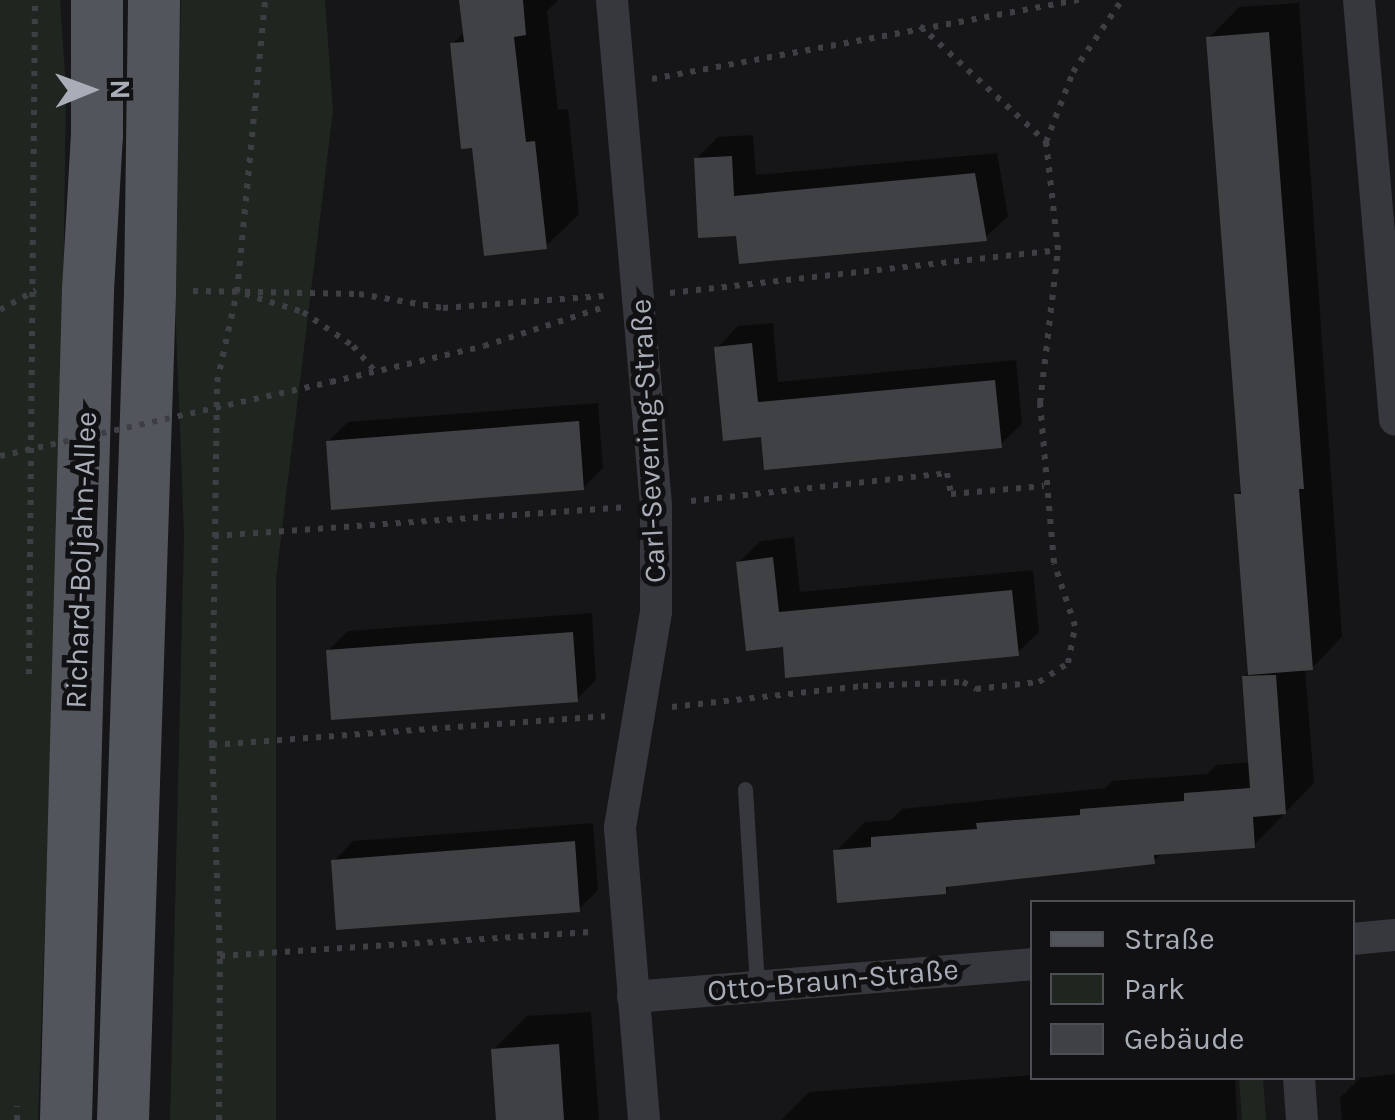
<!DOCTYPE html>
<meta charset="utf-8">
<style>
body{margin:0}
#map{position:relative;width:1395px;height:1120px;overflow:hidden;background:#161618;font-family:Karla,sans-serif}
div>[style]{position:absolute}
.green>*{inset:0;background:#1e261f}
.shadow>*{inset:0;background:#0007}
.building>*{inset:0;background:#404145}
.path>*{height:6px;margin-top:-3px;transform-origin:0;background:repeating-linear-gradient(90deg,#3d3f44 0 5px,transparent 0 13px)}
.lane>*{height:15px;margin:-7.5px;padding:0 7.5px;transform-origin:7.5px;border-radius:7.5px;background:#37383d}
.street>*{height:32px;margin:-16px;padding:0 16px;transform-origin:16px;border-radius:16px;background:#37383d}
.primary>*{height:52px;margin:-26px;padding:0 26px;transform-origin:26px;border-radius:26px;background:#53555c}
.path-bridge>*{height:6px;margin-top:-3px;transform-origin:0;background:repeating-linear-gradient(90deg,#3d3f44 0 5px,transparent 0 13px)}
span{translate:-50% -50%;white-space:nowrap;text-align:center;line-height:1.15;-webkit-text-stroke:10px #111113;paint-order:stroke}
.street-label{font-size:30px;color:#a8adb8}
.legend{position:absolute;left:1030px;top:900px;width:325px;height:180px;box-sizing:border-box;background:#111113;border:2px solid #4d4f55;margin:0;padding:12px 18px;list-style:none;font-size:30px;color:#a8adb8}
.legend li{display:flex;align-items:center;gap:20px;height:50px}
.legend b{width:50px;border:2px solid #4d4f55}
.north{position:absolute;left:40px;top:40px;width:100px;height:100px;-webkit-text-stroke:8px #111113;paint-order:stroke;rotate:89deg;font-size:28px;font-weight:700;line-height:40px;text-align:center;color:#a8adb8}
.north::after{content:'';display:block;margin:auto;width:35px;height:45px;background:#a8adb8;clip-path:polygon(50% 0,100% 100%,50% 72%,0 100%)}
</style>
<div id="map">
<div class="green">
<i style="clip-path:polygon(0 0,60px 0,66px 89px,61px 464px,38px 1120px,0 1120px)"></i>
<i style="clip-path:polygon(181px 0,325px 0,333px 111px,276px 578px,276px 1120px,170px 1120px,184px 534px,174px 277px)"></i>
<i style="clip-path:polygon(1239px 1078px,1263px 1078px,1266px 1120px,1242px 1120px)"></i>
</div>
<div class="shadow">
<i style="clip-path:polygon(461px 0,558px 0,547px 11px,558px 110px,568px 109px,579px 214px,545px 247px,475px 145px,452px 44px,465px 32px)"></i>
<i style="clip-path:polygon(1299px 3px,1342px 637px,1312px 668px,1305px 668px,1314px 783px,1254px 845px,1163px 852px,1154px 861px,953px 883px,945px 892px,836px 851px,865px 822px,891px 820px,902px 809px,1105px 788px,1112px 781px,1207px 774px,1216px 765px,1251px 762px,1244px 676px,1250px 671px,1237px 495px,1243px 489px,1209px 38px,1239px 7px)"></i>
<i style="clip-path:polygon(753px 135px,756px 175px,997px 153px,1008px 216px,985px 238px,738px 233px,696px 159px,718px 137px)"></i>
<i style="clip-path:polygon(773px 323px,778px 382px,1016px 360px,1022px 424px,1000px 445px,764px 434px,717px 348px,738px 326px)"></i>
<i style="clip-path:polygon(598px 403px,603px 468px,583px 488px,328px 442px,348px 422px)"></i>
<i style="clip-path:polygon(794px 537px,800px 592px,1033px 570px,1039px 632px,1017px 653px,785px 644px,739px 562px,761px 541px)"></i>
<i style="clip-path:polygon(592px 613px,596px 680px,577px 699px,328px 651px,348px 631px)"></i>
<i style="clip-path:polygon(593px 823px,598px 890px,579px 909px,334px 861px,353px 841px)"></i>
<i style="clip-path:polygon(591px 1012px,599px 1120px,498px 1120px,493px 1050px,527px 1016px)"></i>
<i style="clip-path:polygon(1395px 1074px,1395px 1120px,1342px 1120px,1340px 1098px,1360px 1078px)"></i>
<i style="clip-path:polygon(1032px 1075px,1235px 1078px,1237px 1120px,781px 1120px,809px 1092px)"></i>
</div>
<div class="building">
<i style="clip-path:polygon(459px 0,523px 0,526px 35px,514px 37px,526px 142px,535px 141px,547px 249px,484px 256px,472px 148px,461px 149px,450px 43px,464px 42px)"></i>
<i style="clip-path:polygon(1269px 32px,1304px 489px,1299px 489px,1313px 670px,1248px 675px,1234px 494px,1241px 494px,1206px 37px)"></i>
<i style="clip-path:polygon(732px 156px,734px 196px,975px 173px,987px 241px,739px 264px,736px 236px,698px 238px,694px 158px)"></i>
<i style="clip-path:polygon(752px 343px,758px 402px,995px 380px,1002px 448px,764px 470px,761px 437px,723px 441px,714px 347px)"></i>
<i style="clip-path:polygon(579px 421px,584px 490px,331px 510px,326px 441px)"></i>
<i style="clip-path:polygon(773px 557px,779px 612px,1012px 590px,1019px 656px,785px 678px,783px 647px,746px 651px,736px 562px)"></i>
<i style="clip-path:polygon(573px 632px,578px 702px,331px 720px,326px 650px)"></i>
<i style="clip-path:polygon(1276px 675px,1286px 814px,1253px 817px,1255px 848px,1154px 855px,1155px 864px,946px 887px,946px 894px,837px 903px,833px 850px,871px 847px,871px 837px,977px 829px,976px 823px,1080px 815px,1080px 809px,1184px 801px,1184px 793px,1250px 788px,1242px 676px)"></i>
<i style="clip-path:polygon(575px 841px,580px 912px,336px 930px,331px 860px)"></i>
<i style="clip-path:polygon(559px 1044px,564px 1120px,496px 1120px,491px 1049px)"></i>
</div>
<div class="path">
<i style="left:920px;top:26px;width:171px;rotate:42.6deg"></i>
<i style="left:652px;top:79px;width:434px;rotate:-10.5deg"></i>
<i style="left:193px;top:291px;width:166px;rotate:1deg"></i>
<i style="left:359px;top:294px;width:85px;rotate:9.5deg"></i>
<i style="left:443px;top:308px;width:161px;rotate:-4.3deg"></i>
<i style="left:670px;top:293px;width:390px;rotate:-6.3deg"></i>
<i style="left:245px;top:294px;width:61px;rotate:17.2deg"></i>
<i style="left:303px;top:312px;width:60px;rotate:34.2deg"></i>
<i style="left:353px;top:346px;width:33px;rotate:49deg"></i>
<i style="left:0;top:310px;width:41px;rotate:-29.1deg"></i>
<i style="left:331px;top:382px;width:157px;rotate:-13.2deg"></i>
<i style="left:484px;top:346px;width:126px;rotate:-18deg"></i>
<i style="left:691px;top:501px;width:258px;rotate:-6.2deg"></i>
<i style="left:947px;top:473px;width:21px;rotate:79deg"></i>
<i style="left:951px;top:494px;width:93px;rotate:-4.9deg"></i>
<i style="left:214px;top:536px;width:411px;rotate:-4deg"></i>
<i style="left:29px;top:674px;width:674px;rotate:-89.49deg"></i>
<i style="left:672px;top:707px;width:192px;rotate:-6.3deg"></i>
<i style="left:863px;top:686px;width:100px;rotate:-2.3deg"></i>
<i style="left:963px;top:682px;width:15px;rotate:28deg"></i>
<i style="left:976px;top:689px;width:63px;rotate:-6.3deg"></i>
<i style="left:1039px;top:682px;width:35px;rotate:-33deg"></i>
<i style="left:1068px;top:663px;width:38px;rotate:-79deg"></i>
<i style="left:1075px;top:626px;width:66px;rotate:-108.4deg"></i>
<i style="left:1054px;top:563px;width:161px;rotate:-95deg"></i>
<i style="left:1040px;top:403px;width:154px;rotate:-83.3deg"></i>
<i style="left:1058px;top:250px;width:109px;rotate:-96.3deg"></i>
<i style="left:1046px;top:142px;width:75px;rotate:-68.9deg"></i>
<i style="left:1073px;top:72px;width:87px;rotate:-55.8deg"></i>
<i style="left:212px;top:745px;width:394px;rotate:-4.2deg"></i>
<i style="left:220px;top:956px;width:375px;rotate:-3.7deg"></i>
<i style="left:17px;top:1120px;width:14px;rotate:-90deg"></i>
<i style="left:219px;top:1120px;width:164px;rotate:-89.7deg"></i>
<i style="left:220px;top:956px;width:211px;rotate:-92.2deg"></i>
<i style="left:212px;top:745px;width:363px;rotate:-89.2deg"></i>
<i style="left:217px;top:382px;width:92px;rotate:-77.5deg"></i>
<i style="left:237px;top:292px;width:293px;rotate:-84.5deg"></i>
</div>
<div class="lane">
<i style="left:745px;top:789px;width:197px;rotate:86.5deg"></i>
</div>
<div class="street">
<i style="left:612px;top:0;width:507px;rotate:85.02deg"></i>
<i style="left:656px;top:505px;width:107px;rotate:90deg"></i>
<i style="left:656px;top:612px;width:219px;rotate:99.5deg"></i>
<i style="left:620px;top:828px;width:293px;rotate:85.3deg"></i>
<i style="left:1359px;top:0;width:421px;rotate:85.1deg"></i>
<i style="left:1352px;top:939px;width:43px;rotate:-5.3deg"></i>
<i style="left:633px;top:997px;width:400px;rotate:-4.7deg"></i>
<i style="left:1299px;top:1078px;width:42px;rotate:85.9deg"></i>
</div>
<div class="primary">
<i style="left:66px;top:1120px;width:830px;rotate:-88.48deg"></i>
<i style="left:88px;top:290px;width:154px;rotate:-86.7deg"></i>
<i style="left:97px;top:136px;width:136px;rotate:-90deg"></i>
<i style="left:123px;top:1120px;width:829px;rotate:-88.13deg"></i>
<i style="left:150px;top:291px;width:291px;rotate:-89.2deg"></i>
</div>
<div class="path-bridge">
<i style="left:0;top:456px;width:339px;rotate:-12.6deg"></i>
</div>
<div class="street-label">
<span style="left:648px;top:441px;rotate:-93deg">Carl-Severing-Straße</span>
<span style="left:81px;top:560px;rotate:-88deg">Richard-Boljahn-Allee</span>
<span style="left:833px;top:980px;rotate:-5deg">Otto-Braun-Straße</span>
</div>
<ul class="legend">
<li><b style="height:12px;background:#53555c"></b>Straße</li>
<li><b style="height:28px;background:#1e261f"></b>Park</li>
<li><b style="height:28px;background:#404145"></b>Gebäude</li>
</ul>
<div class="north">N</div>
</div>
